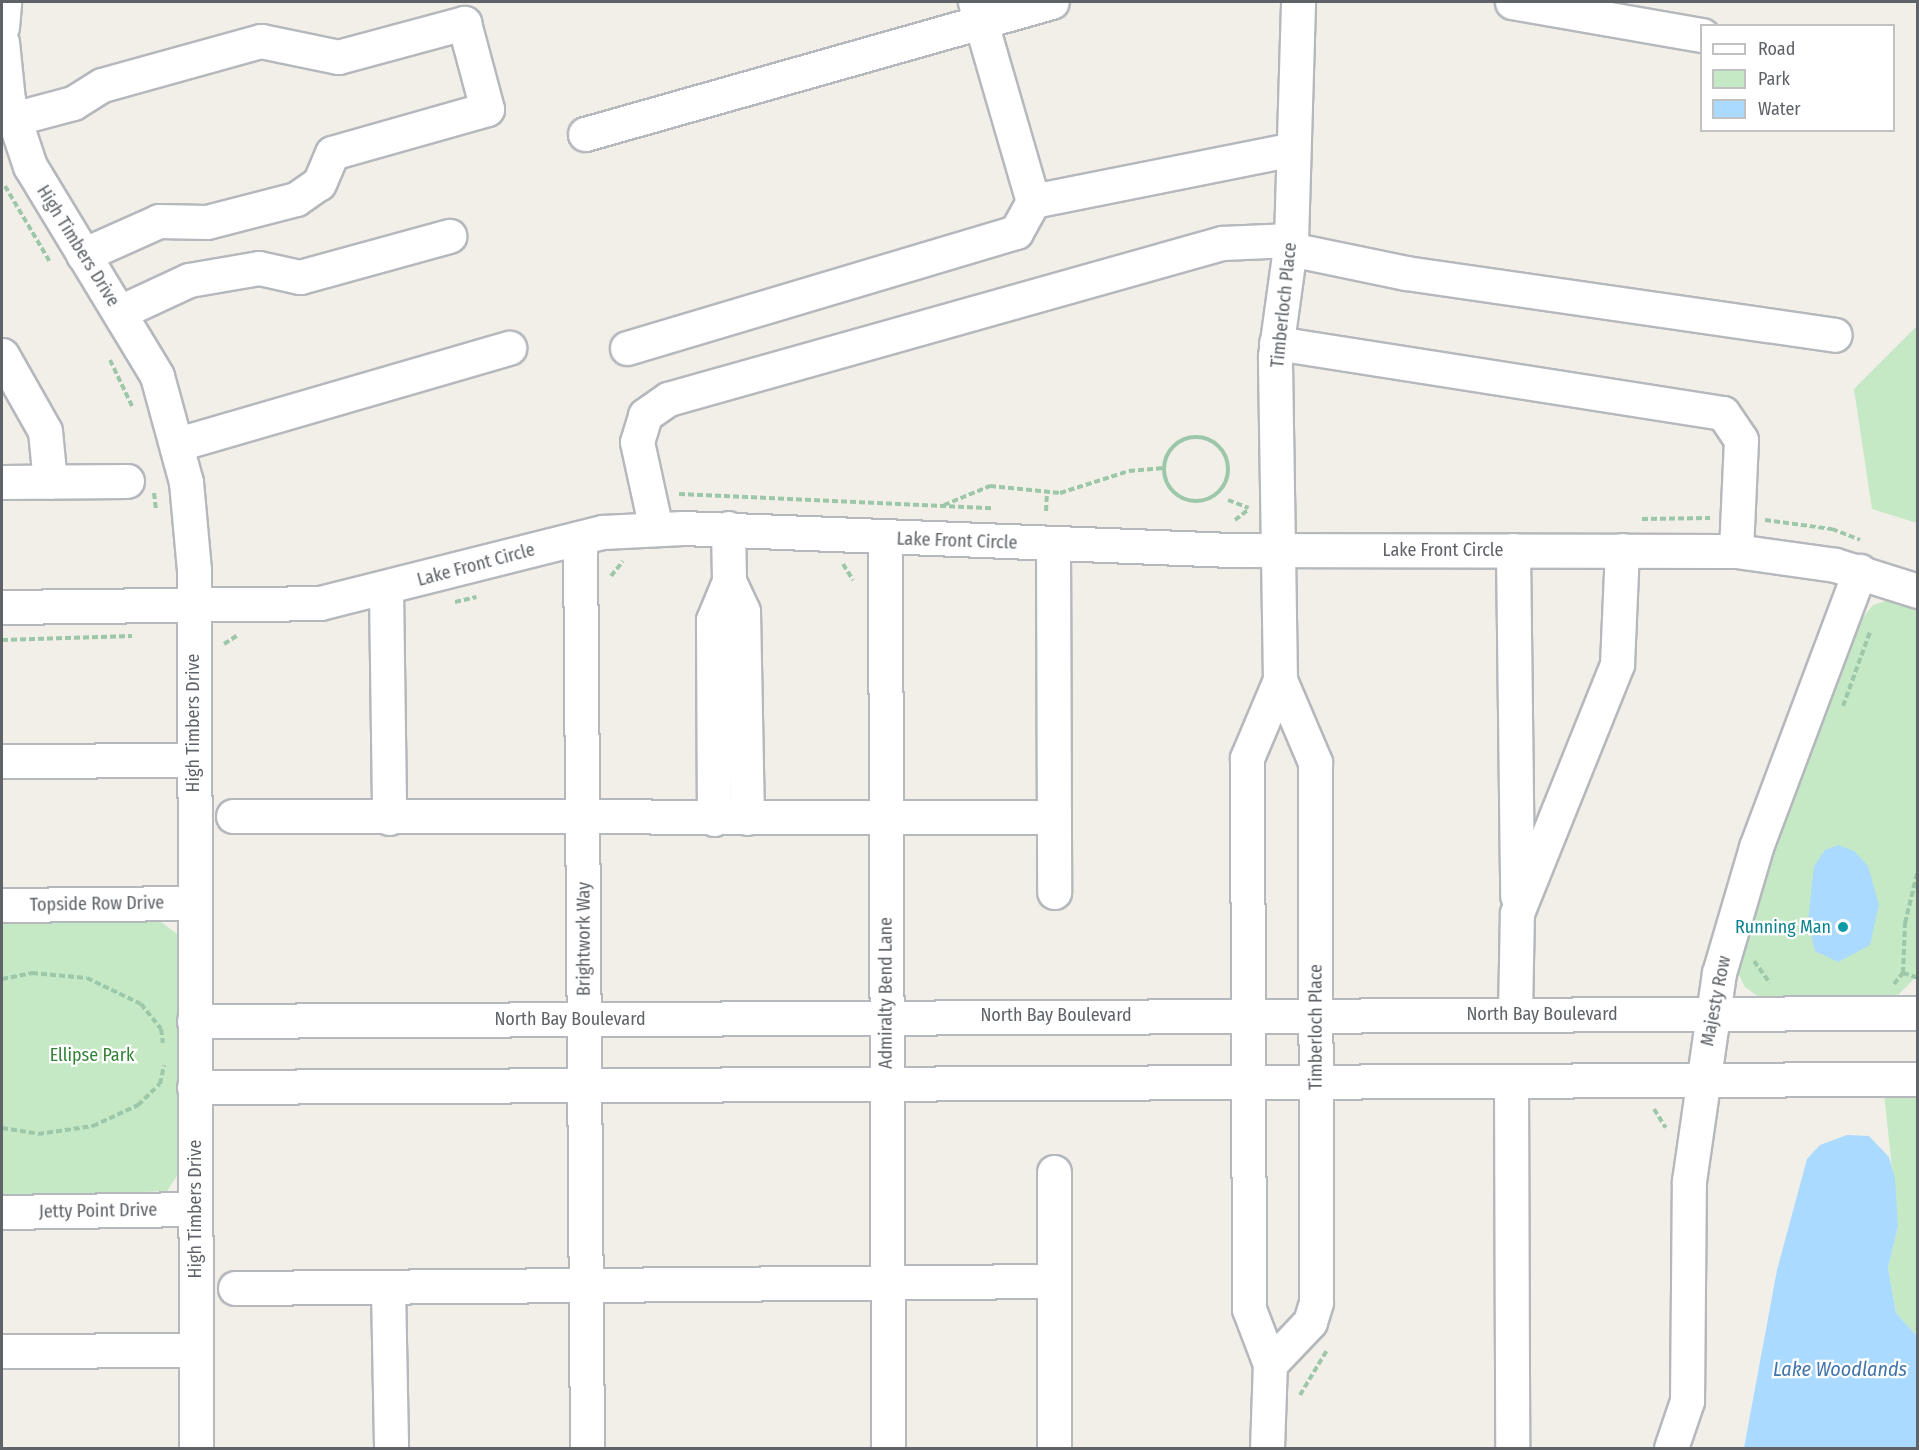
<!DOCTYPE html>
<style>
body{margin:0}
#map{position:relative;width:1919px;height:1450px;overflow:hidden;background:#f1efe8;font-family:"Fira Sans Condensed",sans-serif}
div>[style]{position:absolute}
.green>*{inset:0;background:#c5e8c5}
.water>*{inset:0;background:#aadaff}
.path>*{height:4px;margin-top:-2px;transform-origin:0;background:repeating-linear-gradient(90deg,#9cc7a9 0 6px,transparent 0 9px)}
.path>.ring{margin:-2px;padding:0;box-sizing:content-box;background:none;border:4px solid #9cc7a9;border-radius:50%}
.roads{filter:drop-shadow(2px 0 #b5b8bc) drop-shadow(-2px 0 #b5b8bc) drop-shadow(0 2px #b5b8bc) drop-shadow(0 -2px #b5b8bc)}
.minor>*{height:33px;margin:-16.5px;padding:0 16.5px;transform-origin:16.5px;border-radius:16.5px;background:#fff}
.dots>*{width:16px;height:16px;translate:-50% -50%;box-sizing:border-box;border:3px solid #fff;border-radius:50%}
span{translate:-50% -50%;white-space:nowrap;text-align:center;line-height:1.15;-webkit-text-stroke:4.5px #fff;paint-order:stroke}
.street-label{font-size:18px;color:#5f6368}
.culture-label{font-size:18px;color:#0d838f}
.right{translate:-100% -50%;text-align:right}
.park-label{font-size:18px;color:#348238}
.water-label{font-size:20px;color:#4174aa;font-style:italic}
.frame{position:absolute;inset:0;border:3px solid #5f6368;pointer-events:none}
.legend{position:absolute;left:1700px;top:24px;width:195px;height:108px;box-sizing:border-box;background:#fff;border:2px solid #bfc1c3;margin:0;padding:8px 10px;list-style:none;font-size:18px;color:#5f6368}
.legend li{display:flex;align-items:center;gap:12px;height:30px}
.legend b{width:30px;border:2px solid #bfc1c3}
</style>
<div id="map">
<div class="green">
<i style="clip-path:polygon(1917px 326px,1917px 523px,1872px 509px,1854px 389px)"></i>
<i style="clip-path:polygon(1894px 598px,1918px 606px,1917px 976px,1896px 997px,1763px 1000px,1745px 987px,1736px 969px,1754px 892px,1859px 622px,1873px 605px)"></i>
<i style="clip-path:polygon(2px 917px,157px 919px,177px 934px,179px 1173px,167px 1191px,2px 1197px)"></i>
<i style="clip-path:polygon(1884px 1093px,1917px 1093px,1917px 1336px,1896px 1313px,1888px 1268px,1898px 1226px)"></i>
</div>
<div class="water">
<i style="clip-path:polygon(1838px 845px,1854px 851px,1868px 866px,1879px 905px,1870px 945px,1838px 962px,1815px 951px,1808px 921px,1814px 866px,1825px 850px)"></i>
<i style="clip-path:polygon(1847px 1135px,1869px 1136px,1889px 1157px,1895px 1179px,1898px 1226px,1888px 1268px,1896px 1313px,1917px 1336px,1917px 1448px,1744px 1448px,1777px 1270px,1807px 1159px,1820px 1145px)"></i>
</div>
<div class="path">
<i style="left:5px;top:186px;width:88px;rotate:59.4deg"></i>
<i style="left:110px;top:360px;width:53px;rotate:64.4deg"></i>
<i class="ring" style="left:1164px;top:437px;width:60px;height:60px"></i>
<i style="left:154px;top:493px;width:16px;rotate:83deg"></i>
<i style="left:679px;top:494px;width:313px;rotate:2.6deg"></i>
<i style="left:1228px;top:500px;width:22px;rotate:21deg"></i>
<i style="left:944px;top:505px;width:50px;rotate:-22.4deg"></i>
<i style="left:990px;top:486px;width:70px;rotate:5.7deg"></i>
<i style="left:1060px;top:493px;width:72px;rotate:-17.7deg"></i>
<i style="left:1129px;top:471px;width:35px;rotate:-5deg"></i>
<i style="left:1046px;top:511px;width:19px;rotate:-87deg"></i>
<i style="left:1642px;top:519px;width:68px;rotate:-0.8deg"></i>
<i style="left:1235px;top:520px;width:16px;rotate:-38deg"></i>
<i style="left:1765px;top:520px;width:68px;rotate:7.7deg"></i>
<i style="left:1832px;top:529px;width:30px;rotate:21deg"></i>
<i style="left:843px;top:564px;width:19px;rotate:58deg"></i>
<i style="left:611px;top:576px;width:19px;rotate:-51deg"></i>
<i style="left:455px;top:602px;width:22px;rotate:-13deg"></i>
<i style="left:2px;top:640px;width:130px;rotate:-1.8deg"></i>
<i style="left:224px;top:644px;width:17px;rotate:-33deg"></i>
<i style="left:1843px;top:706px;width:79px;rotate:-70deg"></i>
<i style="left:1754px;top:961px;width:27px;rotate:54deg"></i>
<i style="left:1903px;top:973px;width:50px;rotate:-87.7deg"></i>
<i style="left:1905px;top:923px;width:55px;rotate:-76.2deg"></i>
<i style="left:2px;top:979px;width:31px;rotate:-11deg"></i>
<i style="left:32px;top:973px;width:55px;rotate:5.2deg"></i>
<i style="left:87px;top:978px;width:60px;rotate:25.7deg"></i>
<i style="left:141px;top:1004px;width:32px;rotate:51deg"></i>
<i style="left:161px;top:1029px;width:14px;rotate:82deg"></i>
<i style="left:1894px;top:984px;width:14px;rotate:-51deg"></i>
<i style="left:1903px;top:973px;width:16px;rotate:18deg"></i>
<i style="left:1654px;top:1109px;width:22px;rotate:58deg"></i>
<i style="left:2px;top:1128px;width:36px;rotate:9deg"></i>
<i style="left:38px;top:1134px;width:56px;rotate:-8.3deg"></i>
<i style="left:93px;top:1126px;width:50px;rotate:-25deg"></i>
<i style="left:138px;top:1105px;width:30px;rotate:-44deg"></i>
<i style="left:160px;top:1084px;width:19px;rotate:-78deg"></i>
<i style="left:1918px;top:1280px;width:44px;rotate:90deg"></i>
<i style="left:1300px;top:1395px;width:52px;rotate:-59deg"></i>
</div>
<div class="roads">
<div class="minor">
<i style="left:975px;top:2px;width:207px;rotate:73.8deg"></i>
<i style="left:1512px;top:2px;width:193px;rotate:9.9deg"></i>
<i style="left:2px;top:27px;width:25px;rotate:-85deg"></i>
<i style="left:2px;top:42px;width:58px;rotate:84.1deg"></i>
<i style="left:8px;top:100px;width:70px;rotate:71.6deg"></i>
<i style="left:30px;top:166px;width:245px;rotate:58.8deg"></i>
<i style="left:157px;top:376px;width:110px;rotate:74.7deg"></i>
<i style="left:186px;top:482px;width:88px;rotate:84.8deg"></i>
<i style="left:194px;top:570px;width:878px;rotate:89.87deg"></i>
<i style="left:13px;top:119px;width:62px;rotate:-14.9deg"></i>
<i style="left:73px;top:103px;width:34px;rotate:-32deg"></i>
<i style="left:102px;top:85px;width:165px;rotate:-15.5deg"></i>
<i style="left:261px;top:41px;width:79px;rotate:11.7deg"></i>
<i style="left:338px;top:57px;width:131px;rotate:-15.1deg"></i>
<i style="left:464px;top:23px;width:89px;rotate:75deg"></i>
<i style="left:487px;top:109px;width:161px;rotate:164.2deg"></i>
<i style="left:332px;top:153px;width:33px;rotate:113deg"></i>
<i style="left:319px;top:183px;width:28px;rotate:145deg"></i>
<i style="left:296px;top:199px;width:92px;rotate:165.5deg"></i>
<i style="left:207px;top:222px;width:48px;rotate:-178.8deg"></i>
<i style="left:159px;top:221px;width:83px;rotate:155.9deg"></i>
<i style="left:585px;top:134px;width:485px;rotate:-15.8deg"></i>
<i style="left:1290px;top:249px;width:118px;rotate:11.7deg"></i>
<i style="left:1406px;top:273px;width:433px;rotate:8.2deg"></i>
<i style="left:120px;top:312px;width:76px;rotate:-24.9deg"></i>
<i style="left:189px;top:280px;width:71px;rotate:-9.7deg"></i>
<i style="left:259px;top:268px;width:42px;rotate:12.4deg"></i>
<i style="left:300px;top:277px;width:155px;rotate:-15.4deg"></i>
<i style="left:1276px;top:343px;width:452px;rotate:8.9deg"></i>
<i style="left:1723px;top:413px;width:32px;rotate:56deg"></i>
<i style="left:1741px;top:440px;width:111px;rotate:92.6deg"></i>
<i style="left:627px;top:348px;width:406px;rotate:-16.6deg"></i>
<i style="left:1016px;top:232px;width:35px;rotate:-61deg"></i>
<i style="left:1033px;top:201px;width:265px;rotate:-11.3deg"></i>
<i style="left:2px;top:355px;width:87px;rotate:60.5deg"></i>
<i style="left:45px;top:431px;width:51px;rotate:84.4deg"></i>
<i style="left:178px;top:444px;width:345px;rotate:-16.2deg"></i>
<i style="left:2px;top:482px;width:125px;rotate:-0.5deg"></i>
<i style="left:728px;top:528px;width:53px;rotate:88.9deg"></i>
<i style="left:729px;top:581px;width:33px;rotate:65deg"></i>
<i style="left:743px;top:611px;width:207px;rotate:88.9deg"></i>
<i style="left:656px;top:529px;width:89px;rotate:-102.3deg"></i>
<i style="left:637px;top:442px;width:28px;rotate:-73deg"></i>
<i style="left:645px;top:415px;width:28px;rotate:-35deg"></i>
<i style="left:668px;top:399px;width:576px;rotate:-15.73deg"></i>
<i style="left:1222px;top:243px;width:69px;rotate:-2.5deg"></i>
<i style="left:580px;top:538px;width:910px;rotate:89.56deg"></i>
<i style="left:885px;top:538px;width:910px;rotate:89.81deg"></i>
<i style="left:1053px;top:545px;width:347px;rotate:89.8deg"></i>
<i style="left:1513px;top:550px;width:346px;rotate:89.3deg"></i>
<i style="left:386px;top:590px;width:228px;rotate:89.2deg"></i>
<i style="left:2px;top:607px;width:318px;rotate:-0.7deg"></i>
<i style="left:320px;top:603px;width:292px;rotate:-14.1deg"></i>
<i style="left:603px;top:532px;width:80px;rotate:-2.9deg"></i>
<i style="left:683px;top:528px;width:547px;rotate:2.3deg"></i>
<i style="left:1230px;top:550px;width:506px;rotate:0.11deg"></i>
<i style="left:1736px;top:551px;width:100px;rotate:8deg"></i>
<i style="left:1835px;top:565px;width:87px;rotate:17.4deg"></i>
<i style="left:2px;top:761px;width:190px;rotate:-0.3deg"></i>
<i style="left:233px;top:816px;width:821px;rotate:0.07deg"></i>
<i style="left:714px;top:819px;width:199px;rotate:-90.3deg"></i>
<i style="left:713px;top:620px;width:42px;rotate:-67.7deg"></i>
<i style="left:2px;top:905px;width:191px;rotate:-0.6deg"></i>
<i style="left:1515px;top:1014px;width:101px;rotate:-88.9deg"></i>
<i style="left:1517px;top:913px;width:268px;rotate:-68.1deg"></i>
<i style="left:1617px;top:664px;width:114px;rotate:-87.5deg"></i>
<i style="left:194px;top:1021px;width:1724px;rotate:-0.27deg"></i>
<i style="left:1511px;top:1083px;width:365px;rotate:89.8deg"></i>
<i style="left:194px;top:1087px;width:1724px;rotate:-0.27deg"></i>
<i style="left:1054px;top:1172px;width:276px;rotate:90deg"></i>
<i style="left:2px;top:1212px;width:193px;rotate:-0.9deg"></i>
<i style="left:235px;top:1288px;width:819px;rotate:-0.49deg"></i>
<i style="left:388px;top:1288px;width:160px;rotate:88.9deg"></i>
<i style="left:2px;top:1351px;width:194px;rotate:-0.3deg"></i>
<i style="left:1270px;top:1364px;width:58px;rotate:-46.4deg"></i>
<i style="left:1310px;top:1322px;width:21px;rotate:-73deg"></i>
<i style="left:1316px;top:1302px;width:540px;rotate:-90.11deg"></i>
<i style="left:1315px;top:762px;width:89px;rotate:-113.1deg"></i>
<i style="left:1280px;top:680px;width:324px;rotate:-90.9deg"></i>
<i style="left:1275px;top:356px;width:117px;rotate:-82.1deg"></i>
<i style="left:1291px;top:240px;width:238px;rotate:-88.3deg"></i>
<i style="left:1267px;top:1448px;width:84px;rotate:-88deg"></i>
<i style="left:1270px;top:1364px;width:59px;rotate:-110.9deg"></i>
<i style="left:1249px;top:1309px;width:551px;rotate:-90.21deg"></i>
<i style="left:1247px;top:758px;width:85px;rotate:-67.1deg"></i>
<i style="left:1671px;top:1448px;width:50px;rotate:-71.2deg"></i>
<i style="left:1687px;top:1401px;width:220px;rotate:-89.5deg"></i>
<i style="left:1689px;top:1181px;width:210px;rotate:-81.8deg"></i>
<i style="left:1719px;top:973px;width:131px;rotate:-73.6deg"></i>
<i style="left:1756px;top:847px;width:295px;rotate:-69.4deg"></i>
</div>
</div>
<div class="dots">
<i style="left:1843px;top:927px;background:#0f9aa8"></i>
</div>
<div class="street-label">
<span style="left:78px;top:246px;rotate:58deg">High Timbers Drive</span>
<span style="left:1284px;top:305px;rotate:-84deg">Timberloch Place</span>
<span style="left:957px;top:541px;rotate:2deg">Lake Front Circle</span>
<span style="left:1443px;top:550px">Lake Front Circle</span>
<span style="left:476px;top:565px;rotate:-15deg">Lake Front Circle</span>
<span style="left:193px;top:723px;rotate:-90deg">High Timbers Drive</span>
<span style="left:97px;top:904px;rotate:-1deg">Topside Row Drive</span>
<span style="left:584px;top:939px;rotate:-90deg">Brightwork Way</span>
<span style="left:886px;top:993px;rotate:-90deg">Admiralty Bend Lane</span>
<span style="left:1716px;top:1001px;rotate:-79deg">Majesty Row</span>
<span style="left:1542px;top:1014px">North Bay Boulevard</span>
<span style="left:1056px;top:1015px">North Bay Boulevard</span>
<span style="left:570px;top:1019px">North Bay Boulevard</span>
<span style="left:1316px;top:1027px;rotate:-90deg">Timberloch Place</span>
<span style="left:195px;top:1209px;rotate:-90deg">High Timbers Drive</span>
<span style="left:98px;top:1211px;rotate:-1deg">Jetty Point Drive</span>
</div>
<div class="culture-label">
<span class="right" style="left:1831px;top:927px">Running Man</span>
</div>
<div class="park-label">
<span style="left:92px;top:1055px">Ellipse Park</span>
</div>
<div class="water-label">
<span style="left:1840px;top:1369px">Lake Woodlands</span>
</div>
<div class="frame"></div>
<ul class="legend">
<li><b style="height:8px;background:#fff"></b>Road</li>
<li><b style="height:16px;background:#c5e8c5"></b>Park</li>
<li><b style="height:16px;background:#aadaff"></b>Water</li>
</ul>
</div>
